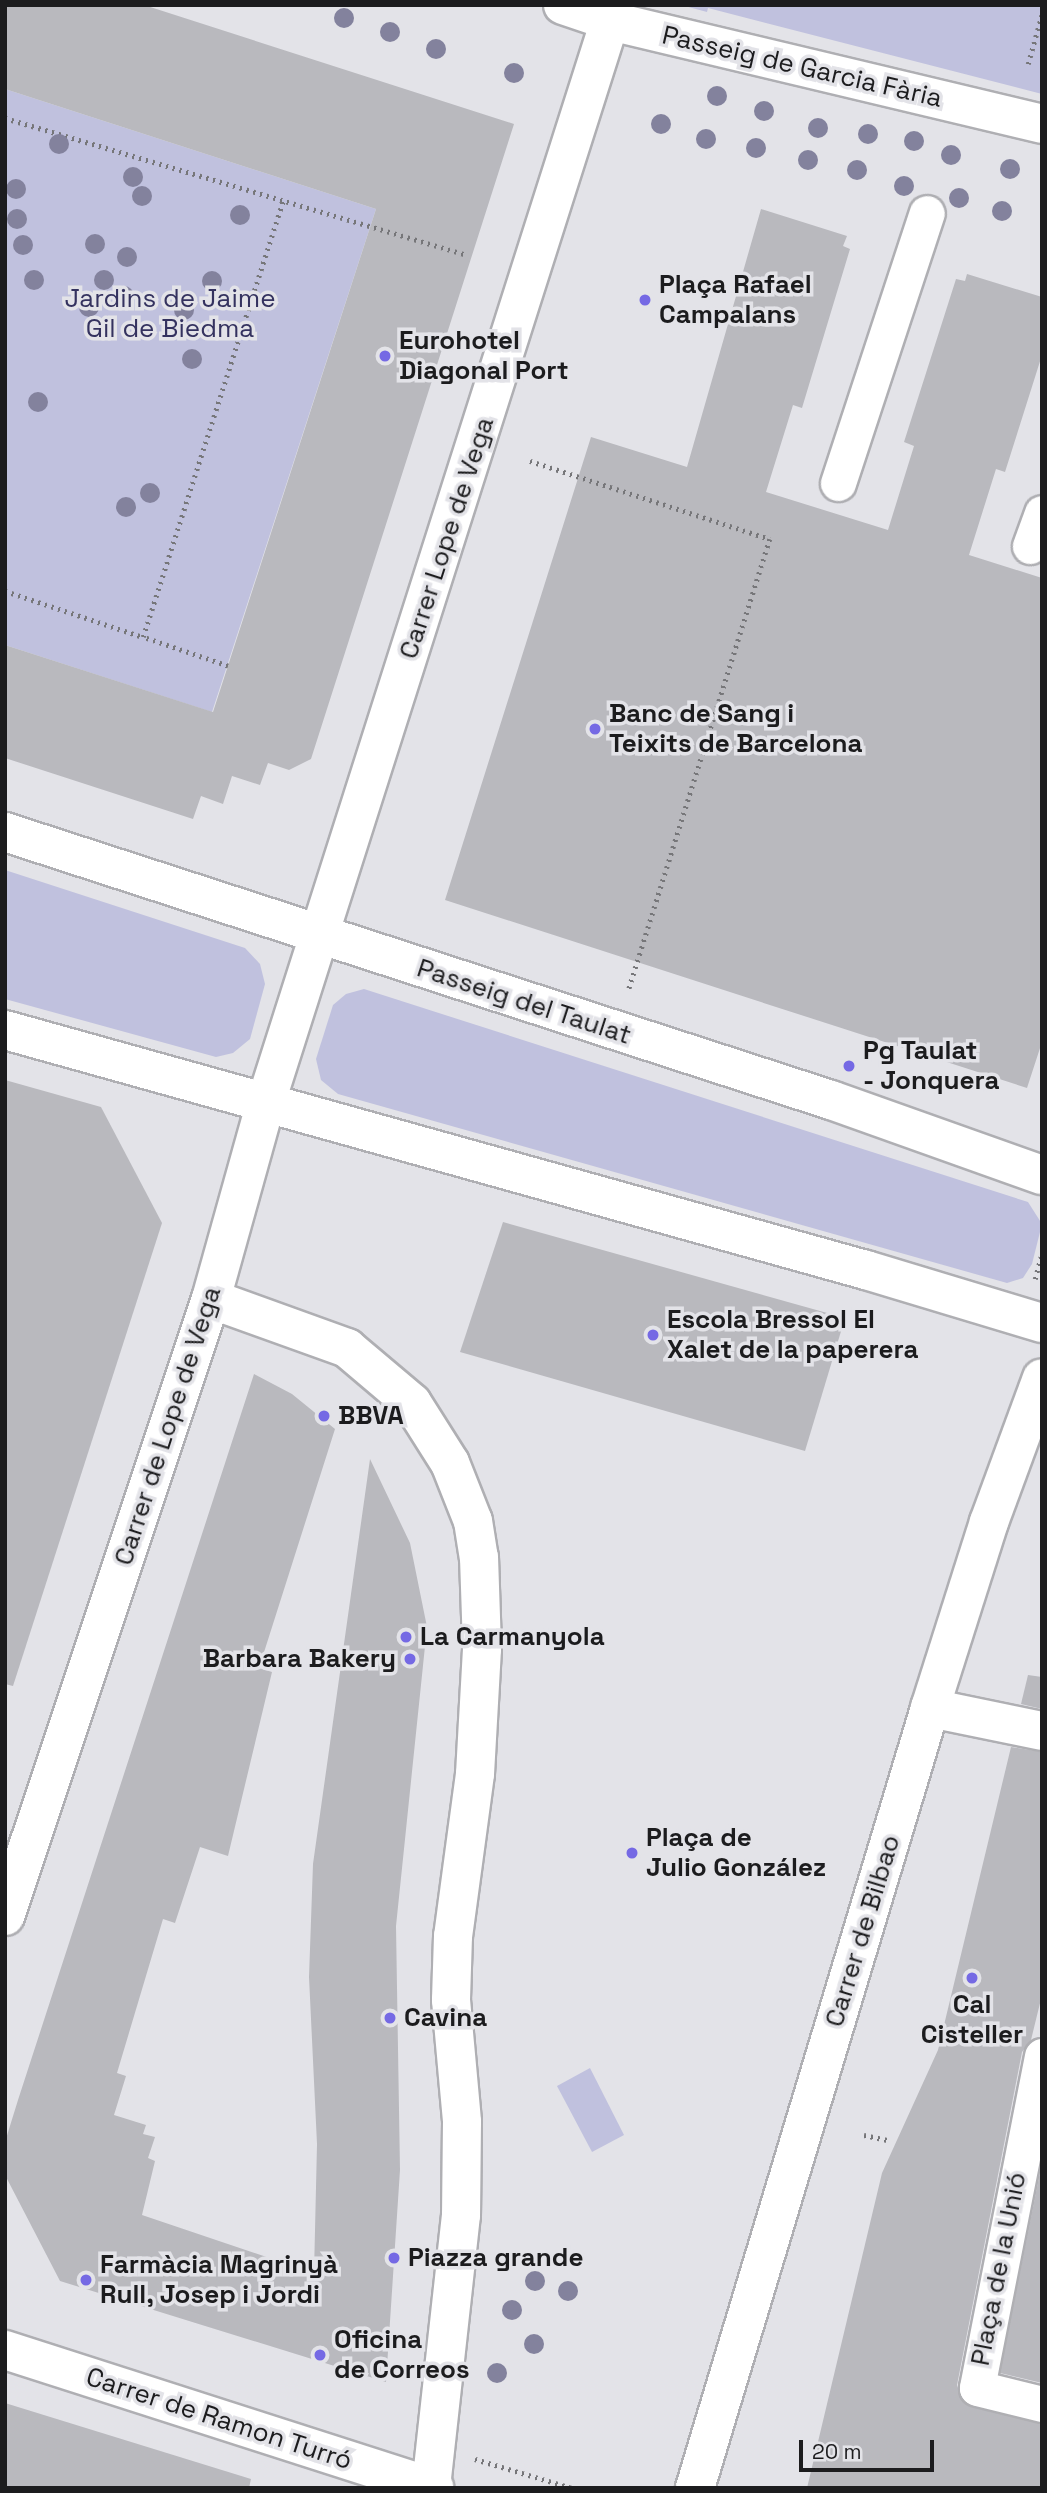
<!DOCTYPE html>
<meta charset="utf-8">
<style>
body{margin:0}
#map{position:relative;width:1047px;height:2493px;overflow:hidden;background:#e3e3e8;font-family:"Space Grotesk",sans-serif}
div>[style]{position:absolute}
.green>*{inset:0;background:#c0c1de}
.building>*{inset:0;background:#b9b9be}
.path>*{height:4.5px;margin-top:-2.25px;transform-origin:0;background:repeating-linear-gradient(90deg,#767679 0 2px,transparent 0 7px)}
.roads{filter:drop-shadow(2px 0 #afafb3) drop-shadow(-2px 0 #afafb3) drop-shadow(0 2px #afafb3) drop-shadow(0 -2px #afafb3)}
.pedestrian>*{height:35px;margin:-17.5px;padding:0 17.5px;transform-origin:17.5px;border-radius:17.5px;background:#fff}
.minor>*{height:38px;margin:-19px;padding:0 19px;transform-origin:19px;border-radius:19px;background:#fff}
.tertiary>*{height:38px;margin:-19px;padding:0 19px;transform-origin:19px;border-radius:19px;background:#fff}
.secondary>*{height:38px;margin:-19px;padding:0 19px;transform-origin:19px;border-radius:19px;background:#fff}
.trees>*{width:20px;height:20px;margin:-10px;border-radius:50%;background:#83829d}
.dots>*{width:19px;height:19px;translate:-50% -50%;box-sizing:border-box;border:4px solid #e3e3e8;border-radius:50%}
span{translate:-50% -50%;white-space:nowrap;text-align:center;line-height:1.15;-webkit-text-stroke:7px #e3e3e8;paint-order:stroke}
.street-label{font-size:26px;color:#1c1c1e}
.poi-label{font-size:26px;color:#1c1c1e;font-weight:700}
.left{translate:0 -50%;text-align:left}
.right{translate:-100% -50%;text-align:right}
.park-label{font-size:26px;color:#34325f}
.frame{position:absolute;inset:0;border:7px solid #1c1c1e;pointer-events:none}
.scale{position:absolute;left:799px;top:2440px;width:135px;height:32px;box-sizing:border-box;border:4px solid #1c1c1e;border-top:0;padding-left:9px;font-size:21px;line-height:24px;white-space:nowrap;color:#1c1c1e;-webkit-text-stroke:5px #e3e3e8;paint-order:stroke}
</style>
<div id="map">
<div class="green">
<i style="clip-path:polygon(681px 5px,1042px 5px,1042px 94px,708px 8px,707px 12px)"></i>
<i style="clip-path:polygon(5px 89px,376px 209px,212px 712px,5px 645px)"></i>
<i style="clip-path:polygon(5px 870px,245px 948px,260px 964px,265px 984px,250px 1039px,233px 1053px,216px 1057px,5px 999px)"></i>
<i style="clip-path:polygon(364px 989px,1028px 1202px,1042px 1224px,1032px 1264px,1023px 1278px,1007px 1283px,338px 1094px,321px 1080px,316px 1059px,333px 1005px,346px 994px)"></i>
<i style="clip-path:polygon(590px 2068px,624px 2135px,592px 2152px,557px 2086px)"></i>
</div>
<div class="building">
<i style="clip-path:polygon(5px 5px,144px 5px,514px 124px,311px 759px,289px 770px,268px 763px,260px 785px,232px 776px,223px 804px,201px 796px,193px 819px,5px 758px,5px 645px,213px 712px,376px 209px,5px 89px)"></i>
<i style="clip-path:polygon(761px 209px,847px 236px,843px 246px,850px 249px,802px 408px,793px 405px,766px 492px,888px 530px,914px 446px,904px 442px,956px 279px,965px 281px,967px 274px,1042px 297px,1042px 355px,1005px 472px,996px 469px,969px 555px,1042px 578px,1042px 1042px,1027px 1088px,445px 900px,591px 437px,687px 467px)"></i>
<i style="clip-path:polygon(5px 1080px,101px 1107px,162px 1223px,13px 1686px,5px 1684px)"></i>
<i style="clip-path:polygon(503px 1222px,845px 1318px,805px 1451px,460px 1352px)"></i>
<i style="clip-path:polygon(254px 1374px,292px 1394px,335px 1429px,259px 1668px,272px 1672px,228px 1856px,200px 1847px,175px 1923px,163px 1919px,117px 2073px,126px 2076px,114px 2115px,146px 2125px,143px 2134px,155px 2137px,148px 2158px,155px 2161px,142px 2215px,314px 2273px,317px 2144px,309px 1977px,313px 1864px,370px 1459px,410px 1543px,427px 1627px,396px 1926px,400px 2170px,386px 2382px,60px 2281px,5px 2175px,5px 2142px,18px 2100px)"></i>
<i style="clip-path:polygon(1028px 1675px,1042px 1677px,1042px 1709px,1021px 1704px)"></i>
<i style="clip-path:polygon(1011px 1747px,1042px 1752px,1042px 1995px,1031px 2040px,1022px 2052px,957px 2385px,963px 2402px,972px 2407px,1042px 2424px,1042px 2488px,807px 2488px,882px 2173px,938px 2050px)"></i>
<i style="clip-path:polygon(1042px 2162px,1042px 2383px,1000px 2373px)"></i>
<i style="clip-path:polygon(5px 2403px,251px 2479px,249px 2488px,5px 2488px)"></i>
</div>
<div class="path">
<i style="left:1028px;top:64px;width:52px;rotate:-74.4deg"></i>
<i style="left:5px;top:118px;width:479px;rotate:16.5deg"></i>
<i style="left:530px;top:461px;width:252px;rotate:18deg"></i>
<i style="left:770px;top:539px;width:475px;rotate:107.4deg"></i>
<i style="left:5px;top:591px;width:145px;rotate:18.4deg"></i>
<i style="left:228px;top:666px;width:90px;rotate:-161.2deg"></i>
<i style="left:143px;top:637px;width:458px;rotate:-72.2deg"></i>
<i style="left:1035px;top:1279px;width:28px;rotate:-75deg"></i>
<i style="left:864px;top:2135px;width:24px;rotate:12deg"></i>
<i style="left:475px;top:2459px;width:101px;rotate:16.6deg"></i>
</div>
<div class="roads">
<div class="pedestrian">
<i style="left:838px;top:483px;width:284px;rotate:-71.8deg"></i>
<i style="left:1030px;top:546px;width:35px;rotate:-70deg"></i>
<i style="left:1042px;top:2056px;width:338px;rotate:101.1deg"></i>
<i style="left:977px;top:2388px;width:67px;rotate:13.8deg"></i>
</div>
<div class="minor">
<i style="left:211px;top:1299px;width:145px;rotate:19.8deg"></i>
<i style="left:347px;top:1348px;width:85px;rotate:40.2deg"></i>
<i style="left:412px;top:1403px;width:71px;rotate:57.7deg"></i>
<i style="left:450px;top:1463px;width:62px;rotate:68.4deg"></i>
<i style="left:473px;top:1521px;width:36px;rotate:81deg"></i>
<i style="left:479px;top:1557px;width:92px;rotate:88.1deg"></i>
<i style="left:482px;top:1649px;width:125px;rotate:93.2deg"></i>
<i style="left:475px;top:1774px;width:163px;rotate:97.7deg"></i>
<i style="left:453px;top:1936px;width:64px;rotate:91.8deg"></i>
<i style="left:451px;top:2000px;width:122px;rotate:84.8deg"></i>
<i style="left:462px;top:2122px;width:93px;rotate:90.6deg"></i>
<i style="left:461px;top:2215px;width:274px;rotate:96.3deg"></i>
<i style="left:930px;top:1708px;width:114px;rotate:11.6deg"></i>
<i style="left:5px;top:1916px;width:650px;rotate:-71.54deg"></i>
<i style="left:211px;top:1299px;width:201px;rotate:-74.4deg"></i>
<i style="left:265px;top:1105px;width:1138px;rotate:-72.35deg"></i>
<i style="left:5px;top:2350px;width:451px;rotate:17.8deg"></i>
</div>
<div class="tertiary">
<i style="left:5px;top:832px;width:868px;rotate:17.98deg"></i>
<i style="left:831px;top:1100px;width:224px;rotate:19.6deg"></i>
<i style="left:5px;top:1030px;width:894px;rotate:15.58deg"></i>
<i style="left:866px;top:1270px;width:184px;rotate:16.8deg"></i>
</div>
<div class="secondary">
<i style="left:563px;top:5px;width:50px;rotate:18.8deg"></i>
<i style="left:610px;top:21px;width:444px;rotate:13.4deg"></i>
<i style="left:695px;top:2488px;width:815px;rotate:-73.23deg"></i>
<i style="left:930px;top:1708px;width:195px;rotate:-72.4deg"></i>
<i style="left:989px;top:1522px;width:153px;rotate:-69.8deg"></i>
</div>
</div>
<div class="trees">
<i style="left:344px;top:18px"></i>
<i style="left:390px;top:32px"></i>
<i style="left:436px;top:49px"></i>
<i style="left:514px;top:73px"></i>
<i style="left:717px;top:96px"></i>
<i style="left:764px;top:111px"></i>
<i style="left:661px;top:124px"></i>
<i style="left:818px;top:128px"></i>
<i style="left:868px;top:134px"></i>
<i style="left:706px;top:139px"></i>
<i style="left:914px;top:141px"></i>
<i style="left:59px;top:144px"></i>
<i style="left:756px;top:148px"></i>
<i style="left:951px;top:155px"></i>
<i style="left:808px;top:160px"></i>
<i style="left:1010px;top:169px"></i>
<i style="left:857px;top:170px"></i>
<i style="left:133px;top:177px"></i>
<i style="left:904px;top:186px"></i>
<i style="left:16px;top:189px"></i>
<i style="left:142px;top:196px"></i>
<i style="left:959px;top:198px"></i>
<i style="left:1002px;top:211px"></i>
<i style="left:240px;top:215px"></i>
<i style="left:17px;top:219px"></i>
<i style="left:95px;top:244px"></i>
<i style="left:23px;top:245px"></i>
<i style="left:127px;top:257px"></i>
<i style="left:34px;top:280px"></i>
<i style="left:104px;top:280px"></i>
<i style="left:212px;top:281px"></i>
<i style="left:124px;top:296px"></i>
<i style="left:89px;top:307px"></i>
<i style="left:184px;top:310px"></i>
<i style="left:192px;top:359px"></i>
<i style="left:38px;top:402px"></i>
<i style="left:150px;top:493px"></i>
<i style="left:126px;top:507px"></i>
<i style="left:535px;top:2281px"></i>
<i style="left:568px;top:2291px"></i>
<i style="left:512px;top:2310px"></i>
<i style="left:534px;top:2344px"></i>
<i style="left:497px;top:2373px"></i>
</div>
<div class="dots">
<i style="left:645px;top:300px;background:#7569e4"></i>
<i style="left:385px;top:356px;background:#7569e4"></i>
<i style="left:595px;top:729px;background:#7569e4"></i>
<i style="left:849px;top:1066px;background:#7569e4"></i>
<i style="left:653px;top:1335px;background:#7569e4"></i>
<i style="left:324px;top:1416px;background:#7569e4"></i>
<i style="left:406px;top:1637px;background:#7569e4"></i>
<i style="left:410px;top:1659px;background:#7569e4"></i>
<i style="left:632px;top:1853px;background:#7569e4"></i>
<i style="left:972px;top:1978px;background:#7569e4"></i>
<i style="left:390px;top:2018px;background:#7569e4"></i>
<i style="left:394px;top:2258px;background:#7569e4"></i>
<i style="left:86px;top:2280px;background:#7569e4"></i>
<i style="left:320px;top:2355px;background:#7569e4"></i>
</div>
<div class="street-label">
<span style="left:802px;top:67px;rotate:13deg">Passeig de Garcia Fària</span>
<span style="left:447px;top:538px;rotate:-72deg">Carrer Lope de Vega</span>
<span style="left:524px;top:1002px;rotate:18deg">Passeig del Taulat</span>
<span style="left:168px;top:1426px;rotate:-72deg">Carrer de Lope de Vega</span>
<span style="left:863px;top:1931px;rotate:-73deg">Carrer de Bilbao</span>
<span style="left:999px;top:2269px;rotate:-79deg">Plaça de la Unió</span>
<span style="left:219px;top:2419px;rotate:18deg">Carrer de Ramon Turró</span>
</div>
<div class="poi-label">
<span class="left" style="left:659px;top:300px">Plaça Rafael<br>Campalans</span>
<span class="left" style="left:399px;top:356px">Eurohotel<br>Diagonal Port</span>
<span class="left" style="left:609px;top:729px">Banc de Sang i<br>Teixits de Barcelona</span>
<span class="left" style="left:863px;top:1066px">Pg Taulat<br>- Jonquera</span>
<span class="left" style="left:667px;top:1335px">Escola Bressol El<br>Xalet de la paperera</span>
<span class="left" style="left:338px;top:1416px">BBVA</span>
<span class="left" style="left:420px;top:1637px">La Carmanyola</span>
<span class="right" style="left:396px;top:1659px">Barbara Bakery</span>
<span class="left" style="left:646px;top:1853px">Plaça de<br>Julio González</span>
<span style="left:972px;top:2020px">Cal<br>Cisteller</span>
<span class="left" style="left:404px;top:2018px">Cavina</span>
<span class="left" style="left:408px;top:2258px">Piazza grande</span>
<span class="left" style="left:100px;top:2280px">Farmàcia Magrinyà<br>Rull, Josep i Jordi</span>
<span class="left" style="left:334px;top:2355px">Oficina<br>de Correos</span>
</div>
<div class="park-label">
<span style="left:170px;top:314px">Jardins de Jaime<br>Gil de Biedma</span>
</div>
<div class="frame"></div>
<div class="scale">20 m</div>
</div>
